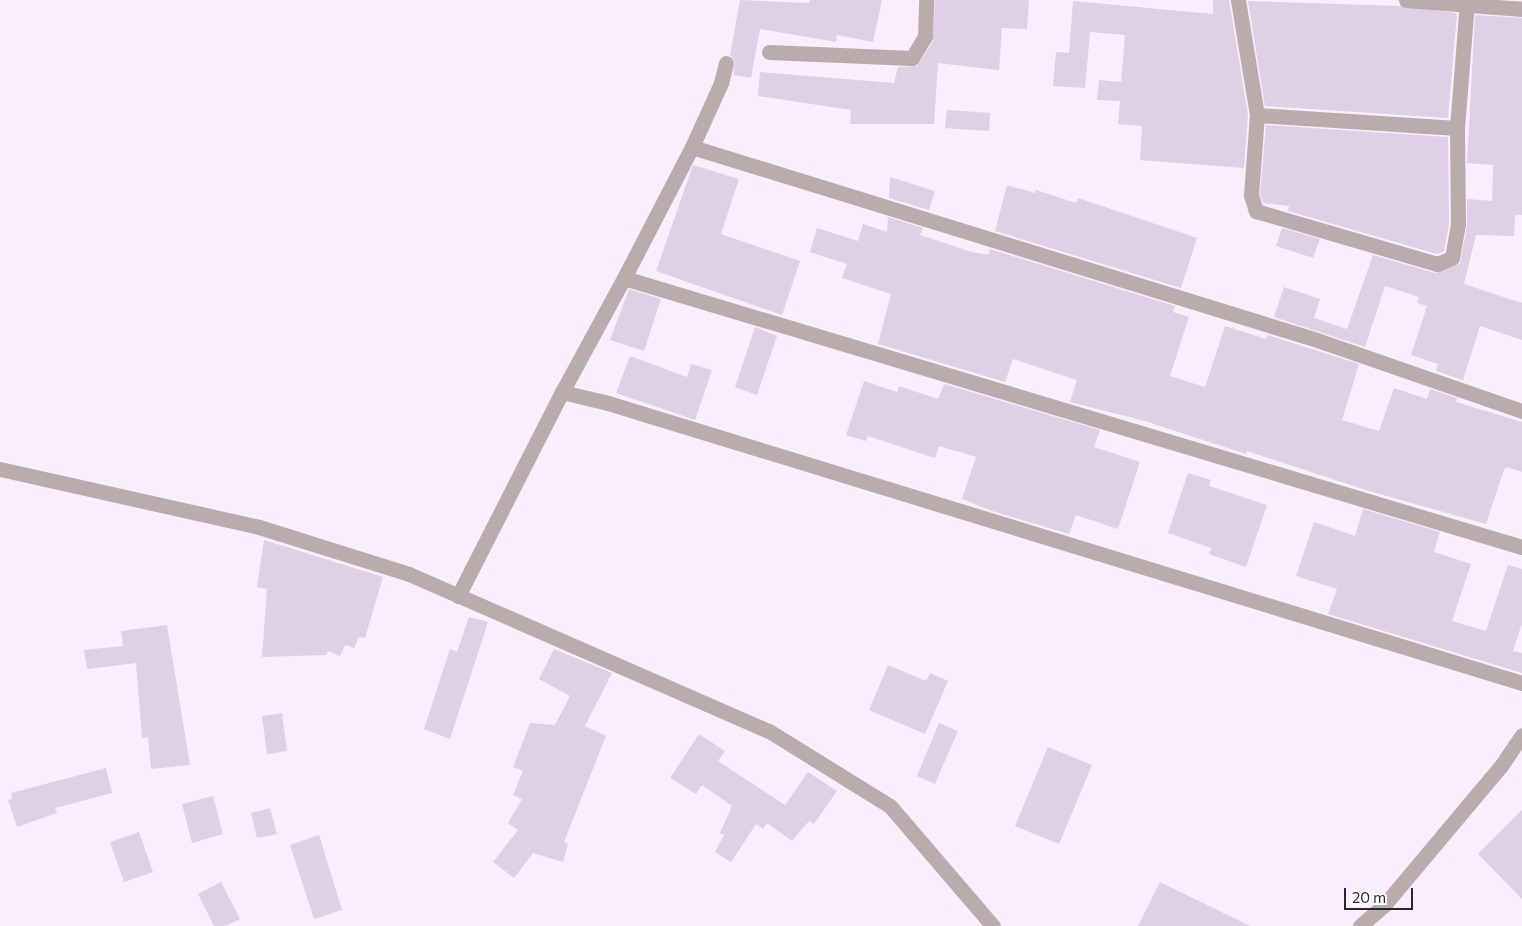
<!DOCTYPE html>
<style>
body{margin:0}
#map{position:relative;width:1522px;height:926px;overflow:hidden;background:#f9edff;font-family:Commissioner,sans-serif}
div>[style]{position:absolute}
.building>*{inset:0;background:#dfd0e6}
.minor>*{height:15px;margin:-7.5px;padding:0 7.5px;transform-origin:7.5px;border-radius:7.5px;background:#b9acaa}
span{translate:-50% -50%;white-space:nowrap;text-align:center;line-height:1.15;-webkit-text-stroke:5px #fff;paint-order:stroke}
.scale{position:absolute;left:1344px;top:888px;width:69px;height:22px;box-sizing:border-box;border:2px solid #2b262e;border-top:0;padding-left:6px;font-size:15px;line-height:18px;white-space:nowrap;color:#2b262e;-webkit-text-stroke:4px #fff;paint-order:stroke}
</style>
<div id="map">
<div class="building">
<i style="clip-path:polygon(740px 0,809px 3px,810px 0,882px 0,873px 42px,837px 35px,836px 42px,760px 29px,751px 78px,733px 75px,735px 61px,730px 55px)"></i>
<i style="clip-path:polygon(935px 0,1029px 0,1027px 29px,1002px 28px,999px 70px,938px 63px,934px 124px,850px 124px,851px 110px,758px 96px,760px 72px,894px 83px,898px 67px,917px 66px,933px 41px)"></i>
<i style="clip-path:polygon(1213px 0,1229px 0,1248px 115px,1244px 168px,1140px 160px,1142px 126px,1118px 124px,1120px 101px,1097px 100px,1099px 80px,1121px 82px,1125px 35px,1090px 32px,1085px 88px,1053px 86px,1056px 52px,1069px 53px,1073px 1px,1213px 14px)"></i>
<i style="clip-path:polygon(1248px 1px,1399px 6px,1457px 13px,1448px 118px,1265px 106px)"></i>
<i style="clip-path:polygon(1475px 15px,1522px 18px,1522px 215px,1515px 215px,1514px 236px,1476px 235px,1464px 284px,1522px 303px,1522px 340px,1480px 326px,1463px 380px,1436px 371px,1438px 364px,1411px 355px,1427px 306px,1417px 303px,1419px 297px,1385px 286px,1365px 347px,1274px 317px,1284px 287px,1320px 299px,1314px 318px,1347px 329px,1373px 255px,1435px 273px,1460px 264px,1467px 226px,1467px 199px,1492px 201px,1493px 165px,1467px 163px)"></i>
<i style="clip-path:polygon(947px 110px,990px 113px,989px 131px,945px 128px)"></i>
<i style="clip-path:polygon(1266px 125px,1448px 137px,1449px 224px,1444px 251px,1437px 254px,1288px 211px,1289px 206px,1263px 203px,1260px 194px)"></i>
<i style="clip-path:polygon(693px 165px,739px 179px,721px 234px,800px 261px,782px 315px,656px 271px)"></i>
<i style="clip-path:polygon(890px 177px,935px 191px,929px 210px,889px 198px)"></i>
<i style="clip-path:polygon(1007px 185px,1035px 193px,1036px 190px,1076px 203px,1078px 198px,1197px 238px,1181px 288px,995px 231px)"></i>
<i style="clip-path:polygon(888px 217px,923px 228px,920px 235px,972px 252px,988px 255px,990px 249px,1175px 306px,1173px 312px,1189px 317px,1170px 376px,1205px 387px,1225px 326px,1266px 339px,1268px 335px,1359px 364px,1342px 420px,1379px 431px,1394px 388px,1427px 399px,1430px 389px,1457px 398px,1456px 402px,1522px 422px,1522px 472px,1506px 467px,1504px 470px,1486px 524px,1369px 491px,1247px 451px,1246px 454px,1145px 421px,1070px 402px,1077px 380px,1013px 359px,1005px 382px,878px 344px,891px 294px,842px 278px,847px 264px,810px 252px,817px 228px,858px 241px,863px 224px,887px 232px)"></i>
<i style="clip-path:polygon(1282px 228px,1320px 239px,1313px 258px,1276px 246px)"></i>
<i style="clip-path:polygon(629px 289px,661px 299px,644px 351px,610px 340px)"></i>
<i style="clip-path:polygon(755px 327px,777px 336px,757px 395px,735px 387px)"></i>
<i style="clip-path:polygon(630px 356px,687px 377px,691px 364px,712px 370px,695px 420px,616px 393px)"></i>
<i style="clip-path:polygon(864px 381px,897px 392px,899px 386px,938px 399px,944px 384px,1100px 430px,1094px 447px,1140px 462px,1118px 529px,1076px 515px,1069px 534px,992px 511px,962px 499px,976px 457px,939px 446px,935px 458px,868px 436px,866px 441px,846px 435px)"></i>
<i style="clip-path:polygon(1188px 473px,1211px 480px,1209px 486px,1267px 505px,1246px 567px,1209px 554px,1211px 548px,1168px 533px)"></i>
<i style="clip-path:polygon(1363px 509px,1440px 532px,1434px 552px,1471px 564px,1452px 621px,1486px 631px,1508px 565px,1522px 569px,1522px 623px,1513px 651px,1522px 653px,1522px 673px,1328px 614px,1337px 589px,1296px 576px,1314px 522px,1355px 536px)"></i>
<i style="clip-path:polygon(264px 540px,383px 577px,365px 638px,359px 637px,354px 648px,345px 645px,340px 656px,328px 651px,326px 655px,262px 657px,267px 589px,257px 587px)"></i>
<i style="clip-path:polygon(469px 617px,488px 622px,450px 739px,424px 729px,450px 649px,457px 652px)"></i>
<i style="clip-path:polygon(167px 625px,190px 765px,151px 769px,148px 737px,142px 738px,136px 663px,87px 669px,84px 650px,123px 646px,121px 631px)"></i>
<i style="clip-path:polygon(554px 649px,612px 673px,585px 726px,606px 736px,564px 842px,568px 844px,563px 862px,533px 853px,514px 878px,493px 862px,518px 830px,508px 823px,522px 799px,513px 795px,523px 771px,513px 767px,530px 723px,555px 725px,570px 696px,539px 679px)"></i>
<i style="clip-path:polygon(888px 665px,926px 681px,930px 673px,948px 681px,925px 734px,869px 710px)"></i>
<i style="clip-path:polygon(282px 713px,287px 751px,267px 754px,262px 716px)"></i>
<i style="clip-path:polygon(939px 723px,958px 731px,935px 784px,917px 776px)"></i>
<i style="clip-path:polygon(699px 734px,725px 751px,718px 761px,785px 805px,808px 772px,837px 791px,814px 824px,809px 821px,792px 841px,767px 823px,763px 829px,756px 824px,731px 862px,715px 852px,724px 835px,720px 833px,732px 806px,702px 785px,696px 794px,670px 778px)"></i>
<i style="clip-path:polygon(1048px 747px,1092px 765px,1059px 844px,1015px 826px)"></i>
<i style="clip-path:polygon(106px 768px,112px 793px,55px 808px,57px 813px,17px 827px,8px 800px,12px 799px,11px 793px)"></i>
<i style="clip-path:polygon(213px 796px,223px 834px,192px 843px,182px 804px)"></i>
<i style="clip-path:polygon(270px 808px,277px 834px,257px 838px,251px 813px)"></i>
<i style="clip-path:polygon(1522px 810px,1522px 899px,1478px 854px)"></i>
<i style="clip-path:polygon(139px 832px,153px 872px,124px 882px,110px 842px)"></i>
<i style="clip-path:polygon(319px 835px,342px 910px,314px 919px,290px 845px)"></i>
<i style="clip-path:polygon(221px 882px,240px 919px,225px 926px,214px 926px,198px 894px)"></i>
<i style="clip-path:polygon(1160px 882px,1250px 926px,1138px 926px)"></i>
</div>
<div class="minor">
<i style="left:1238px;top:0;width:117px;rotate:80.6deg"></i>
<i style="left:1257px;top:115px;width:80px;rotate:94.3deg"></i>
<i style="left:1251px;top:195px;width:17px;rotate:73deg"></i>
<i style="left:1256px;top:211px;width:189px;rotate:16.3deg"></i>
<i style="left:1437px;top:264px;width:16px;rotate:-22deg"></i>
<i style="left:1452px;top:258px;width:34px;rotate:-80deg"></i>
<i style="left:1458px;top:225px;width:97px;rotate:-90.6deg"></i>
<i style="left:1457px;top:128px;width:128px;rotate:-85.5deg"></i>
<i style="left:1406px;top:0;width:116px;rotate:4.4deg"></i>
<i style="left:769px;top:52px;width:143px;rotate:2.4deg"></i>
<i style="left:912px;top:58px;width:26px;rotate:-59deg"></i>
<i style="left:925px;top:36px;width:36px;rotate:-88deg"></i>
<i style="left:726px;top:63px;width:21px;rotate:104deg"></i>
<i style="left:721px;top:83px;width:70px;rotate:114.4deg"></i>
<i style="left:692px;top:147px;width:654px;rotate:17.16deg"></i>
<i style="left:1317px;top:340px;width:217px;rotate:19.1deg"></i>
<i style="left:1257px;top:115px;width:200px;rotate:3.7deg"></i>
<i style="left:624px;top:278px;width:148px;rotate:-62.6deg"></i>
<i style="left:562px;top:392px;width:130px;rotate:-61.5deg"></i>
<i style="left:624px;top:278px;width:937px;rotate:16.68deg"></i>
<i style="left:0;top:469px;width:265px;rotate:12.6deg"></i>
<i style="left:259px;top:527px;width:157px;rotate:17.4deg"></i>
<i style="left:409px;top:574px;width:393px;rotate:23.6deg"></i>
<i style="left:769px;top:731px;width:142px;rotate:31.8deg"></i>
<i style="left:890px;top:806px;width:158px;rotate:49.4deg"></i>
<i style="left:458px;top:596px;width:229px;rotate:-63deg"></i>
<i style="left:562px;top:392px;width:47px;rotate:13.4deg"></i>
<i style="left:608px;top:403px;width:956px;rotate:17.03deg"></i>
<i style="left:1360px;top:926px;width:33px;rotate:-41deg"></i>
<i style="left:1385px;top:904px;width:180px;rotate:-50deg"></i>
<i style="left:1501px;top:766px;width:37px;rotate:-56deg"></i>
</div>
<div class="scale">20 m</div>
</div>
